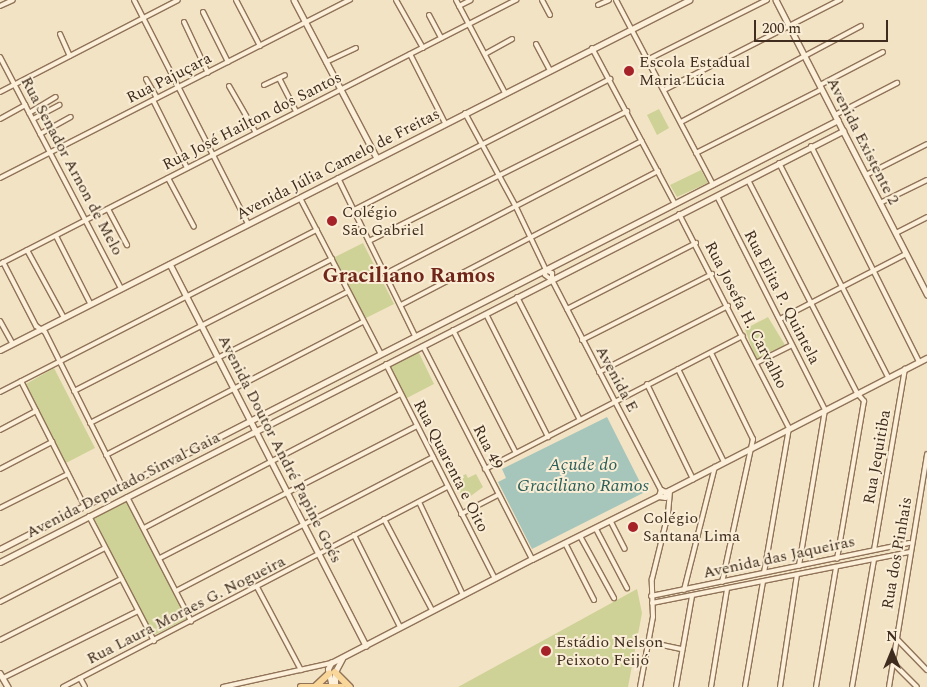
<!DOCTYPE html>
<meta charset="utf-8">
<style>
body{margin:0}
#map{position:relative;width:927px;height:687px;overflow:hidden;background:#f3e3c5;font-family:Spectral,serif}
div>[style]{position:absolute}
.green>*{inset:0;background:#ced297}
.water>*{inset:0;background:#a7c6bb}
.roads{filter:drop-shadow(1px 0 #907358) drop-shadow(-1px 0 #907358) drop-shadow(0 1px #907358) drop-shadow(0 -1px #907358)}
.minor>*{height:4px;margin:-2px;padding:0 2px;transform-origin:2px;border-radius:2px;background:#fcf0da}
.tertiary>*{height:4.5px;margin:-2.25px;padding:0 2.25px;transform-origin:2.25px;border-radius:2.25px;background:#fcf0da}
.primary>*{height:5.5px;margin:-2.75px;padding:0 2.75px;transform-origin:2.75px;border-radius:2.75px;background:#f9d69a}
.dots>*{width:14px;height:14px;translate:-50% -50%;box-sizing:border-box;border:2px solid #f9edd5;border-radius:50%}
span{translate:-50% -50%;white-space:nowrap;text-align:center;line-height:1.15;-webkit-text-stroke:4px #f9edd5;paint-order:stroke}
.poi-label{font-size:16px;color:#3f2c1e}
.left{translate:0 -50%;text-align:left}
.street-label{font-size:16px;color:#3f2c1e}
.water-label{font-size:18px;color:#2c605a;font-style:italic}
.district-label{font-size:21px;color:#702719;font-weight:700}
.north{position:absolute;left:867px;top:627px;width:50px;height:50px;-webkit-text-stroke:4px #f9edd5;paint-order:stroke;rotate:0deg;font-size:14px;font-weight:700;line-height:20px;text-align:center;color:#3f2c1e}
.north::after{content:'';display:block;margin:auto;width:18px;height:22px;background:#3f2c1e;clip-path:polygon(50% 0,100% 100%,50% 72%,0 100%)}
.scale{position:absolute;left:754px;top:20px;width:134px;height:22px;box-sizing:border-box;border:2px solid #3f2c1e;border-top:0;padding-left:6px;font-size:15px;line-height:18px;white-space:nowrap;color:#3f2c1e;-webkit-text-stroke:4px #f9edd5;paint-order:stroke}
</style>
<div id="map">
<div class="green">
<i style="clip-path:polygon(659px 109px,669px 128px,657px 135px,647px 115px)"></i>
<i style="clip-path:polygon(701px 170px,708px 183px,677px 197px,670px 185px)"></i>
<i style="clip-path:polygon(363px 243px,394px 304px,362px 320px,331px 259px)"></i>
<i style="clip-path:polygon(768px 317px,785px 345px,756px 360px,745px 329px)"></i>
<i style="clip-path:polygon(418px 351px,434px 384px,405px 399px,390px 366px)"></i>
<i style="clip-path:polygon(54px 368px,95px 448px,66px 463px,26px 384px)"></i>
<i style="clip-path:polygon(466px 474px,468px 478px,476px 474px,483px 487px,464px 501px,454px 480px)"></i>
<i style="clip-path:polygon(127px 500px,187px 619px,152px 636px,93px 516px)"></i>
<i style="clip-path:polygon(637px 589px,642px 613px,628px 687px,458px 687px)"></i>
</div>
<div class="water">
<i style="clip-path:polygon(607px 417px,645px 492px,532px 549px,498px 482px,506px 478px,502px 469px)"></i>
</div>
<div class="roads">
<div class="minor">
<i style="left:134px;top:0;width:251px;rotate:63deg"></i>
<i style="left:236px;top:0;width:52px;rotate:62.4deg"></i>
<i style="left:396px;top:0;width:55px;rotate:60.6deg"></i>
<i style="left:456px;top:0;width:105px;rotate:62.2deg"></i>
<i style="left:542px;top:0;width:17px;rotate:62deg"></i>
<i style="left:616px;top:0;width:209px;rotate:62.3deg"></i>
<i style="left:598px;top:5px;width:12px;rotate:-24deg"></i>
<i style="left:0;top:6px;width:14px;rotate:-25deg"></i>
<i style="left:459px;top:6px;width:13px;rotate:-27deg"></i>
<i style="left:203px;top:12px;width:56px;rotate:63.4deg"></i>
<i style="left:429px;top:15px;width:26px;rotate:62deg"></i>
<i style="left:184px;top:22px;width:56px;rotate:64.8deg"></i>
<i style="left:60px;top:34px;width:24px;rotate:66deg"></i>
<i style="left:536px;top:44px;width:30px;rotate:62deg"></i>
<i style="left:592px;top:48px;width:177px;rotate:62deg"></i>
<i style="left:410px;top:54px;width:77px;rotate:63.1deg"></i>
<i style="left:485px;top:54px;width:31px;rotate:-29deg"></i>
<i style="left:0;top:57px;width:261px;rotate:62.4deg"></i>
<i style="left:649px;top:59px;width:132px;rotate:-26.6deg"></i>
<i style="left:326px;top:62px;width:33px;rotate:-25deg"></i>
<i style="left:279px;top:78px;width:38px;rotate:63deg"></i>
<i style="left:146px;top:79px;width:22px;rotate:60deg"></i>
<i style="left:264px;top:85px;width:23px;rotate:-25deg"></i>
<i style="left:820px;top:85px;width:71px;rotate:-27.6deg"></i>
<i style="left:229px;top:86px;width:54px;rotate:60.1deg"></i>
<i style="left:664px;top:90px;width:198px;rotate:-27.1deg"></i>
<i style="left:0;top:92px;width:200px;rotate:-27.3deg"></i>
<i style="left:153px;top:100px;width:76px;rotate:63.4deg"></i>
<i style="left:29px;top:113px;width:31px;rotate:-31deg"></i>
<i style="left:465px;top:113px;width:105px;rotate:61.5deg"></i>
<i style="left:515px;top:205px;width:72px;rotate:64.5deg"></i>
<i style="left:546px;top:270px;width:5px;rotate:101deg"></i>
<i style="left:545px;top:275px;width:9px;rotate:36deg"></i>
<i style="left:835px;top:115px;width:70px;rotate:-27.3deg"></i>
<i style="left:0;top:119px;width:29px;rotate:-29deg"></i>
<i style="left:33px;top:119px;width:30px;rotate:-28deg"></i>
<i style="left:681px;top:122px;width:204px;rotate:-28.1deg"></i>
<i style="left:40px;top:134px;width:35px;rotate:-29deg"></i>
<i style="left:811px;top:146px;width:241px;rotate:63.4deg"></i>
<i style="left:696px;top:153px;width:141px;rotate:-26.9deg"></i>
<i style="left:779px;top:163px;width:240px;rotate:63deg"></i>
<i style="left:866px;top:175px;width:68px;rotate:-26.9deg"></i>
<i style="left:0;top:178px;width:393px;rotate:-27deg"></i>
<i style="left:168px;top:178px;width:55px;rotate:62deg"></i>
<i style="left:338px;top:178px;width:176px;rotate:64deg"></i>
<i style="left:748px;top:180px;width:239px;rotate:62.9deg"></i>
<i style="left:857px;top:393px;width:11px;rotate:49deg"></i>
<i style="left:864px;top:401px;width:160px;rotate:99.7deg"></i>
<i style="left:717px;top:196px;width:240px;rotate:63.2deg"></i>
<i style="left:825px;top:410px;width:158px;rotate:99.5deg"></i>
<i style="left:300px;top:198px;width:176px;rotate:62.6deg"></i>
<i style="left:880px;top:203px;width:52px;rotate:-26.1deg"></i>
<i style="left:108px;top:209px;width:41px;rotate:62.2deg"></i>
<i style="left:354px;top:210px;width:288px;rotate:-27.1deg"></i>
<i style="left:679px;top:214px;width:241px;rotate:62.8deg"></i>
<i style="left:789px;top:428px;width:146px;rotate:99.8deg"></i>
<i style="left:896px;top:233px;width:35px;rotate:-27deg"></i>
<i style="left:56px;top:236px;width:75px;rotate:63.1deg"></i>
<i style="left:369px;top:241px;width:289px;rotate:-26.7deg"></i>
<i style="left:27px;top:250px;width:77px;rotate:61.4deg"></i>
<i style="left:3px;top:262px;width:72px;rotate:62.7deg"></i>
<i style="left:36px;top:326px;width:11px;rotate:34deg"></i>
<i style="left:45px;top:332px;width:172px;rotate:63.4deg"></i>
<i style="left:0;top:264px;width:580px;rotate:-27.1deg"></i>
<i style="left:546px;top:270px;width:7px;rotate:27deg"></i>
<i style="left:552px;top:273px;width:7px;rotate:90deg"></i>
<i style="left:552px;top:280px;width:237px;rotate:62.6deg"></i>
<i style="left:385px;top:274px;width:289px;rotate:-27.4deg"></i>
<i style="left:517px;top:297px;width:138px;rotate:62.9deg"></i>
<i style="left:401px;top:305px;width:290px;rotate:-27.5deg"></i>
<i style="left:567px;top:309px;width:145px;rotate:-27.1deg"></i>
<i style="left:486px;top:314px;width:138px;rotate:63.2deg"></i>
<i style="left:780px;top:319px;width:142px;rotate:-27.3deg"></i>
<i style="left:0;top:321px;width:26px;rotate:61deg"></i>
<i style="left:453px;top:330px;width:138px;rotate:62.9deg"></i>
<i style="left:582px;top:340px;width:146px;rotate:-26.9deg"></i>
<i style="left:423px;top:346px;width:239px;rotate:62.9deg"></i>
<i style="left:711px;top:353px;width:96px;rotate:64deg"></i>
<i style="left:753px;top:439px;width:146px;rotate:102.2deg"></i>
<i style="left:756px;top:363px;width:40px;rotate:-26.6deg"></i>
<i style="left:386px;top:364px;width:241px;rotate:63.1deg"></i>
<i style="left:678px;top:369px;width:104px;rotate:63.7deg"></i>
<i style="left:599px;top:372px;width:145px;rotate:-27.1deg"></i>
<i style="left:21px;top:381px;width:139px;rotate:63.1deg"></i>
<i style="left:647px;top:384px;width:106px;rotate:64.2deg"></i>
<i style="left:74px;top:391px;width:290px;rotate:-27.1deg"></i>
<i style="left:0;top:392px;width:356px;rotate:-27.1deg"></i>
<i style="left:90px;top:423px;width:288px;rotate:-27deg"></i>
<i style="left:0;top:430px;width:41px;rotate:-27.8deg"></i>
<i style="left:106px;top:455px;width:289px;rotate:-27.4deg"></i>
<i style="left:0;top:469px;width:59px;rotate:-27.4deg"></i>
<i style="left:485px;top:469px;width:290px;rotate:-27.3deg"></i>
<i style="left:127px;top:497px;width:140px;rotate:62.7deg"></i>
<i style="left:419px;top:502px;width:103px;rotate:64.7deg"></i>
<i style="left:0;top:508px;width:76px;rotate:-26.6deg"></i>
<i style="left:461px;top:514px;width:42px;rotate:-27.2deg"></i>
<i style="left:89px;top:516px;width:141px;rotate:62.5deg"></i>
<i style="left:384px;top:519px;width:103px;rotate:62.2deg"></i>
<i style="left:611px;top:522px;width:30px;rotate:63deg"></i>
<i style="left:144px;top:528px;width:289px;rotate:-27.6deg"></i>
<i style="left:596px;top:529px;width:67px;rotate:62.3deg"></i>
<i style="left:354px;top:535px;width:103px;rotate:63.4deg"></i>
<i style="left:580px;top:536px;width:71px;rotate:61.3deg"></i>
<i style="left:565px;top:543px;width:64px;rotate:63deg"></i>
<i style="left:874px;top:550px;width:184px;rotate:-80.3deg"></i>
<i style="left:160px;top:558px;width:289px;rotate:-27.2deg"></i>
<i style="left:257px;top:587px;width:94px;rotate:62.1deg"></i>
<i style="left:684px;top:590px;width:127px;rotate:-75.9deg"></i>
<i style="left:176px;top:591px;width:290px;rotate:-27.5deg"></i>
<i style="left:651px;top:596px;width:264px;rotate:-11.6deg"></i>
<i style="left:0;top:602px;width:118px;rotate:-27.2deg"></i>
<i style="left:652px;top:603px;width:262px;rotate:-11.2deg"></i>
<i style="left:895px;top:637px;width:46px;rotate:45.9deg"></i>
<i style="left:0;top:640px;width:136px;rotate:-26.8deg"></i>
<i style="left:648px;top:642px;width:35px;rotate:12deg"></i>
<i style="left:892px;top:662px;width:35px;rotate:45deg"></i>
<i style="left:3px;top:678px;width:151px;rotate:-26.4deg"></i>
<i style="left:80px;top:678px;width:10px;rotate:61deg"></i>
<i style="left:63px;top:687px;width:433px;rotate:-27.5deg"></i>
<i style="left:223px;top:687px;width:111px;rotate:-12.5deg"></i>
<i style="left:640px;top:687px;width:71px;rotate:-79.5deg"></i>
<i style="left:653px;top:617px;width:38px;rotate:-92deg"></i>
<i style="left:652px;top:579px;width:67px;rotate:-76.2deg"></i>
<i style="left:668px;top:514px;width:24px;rotate:-85deg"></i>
<i style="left:676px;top:687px;width:92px;rotate:-80deg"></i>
<i style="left:711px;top:687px;width:99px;rotate:-80.7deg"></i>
<i style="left:745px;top:687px;width:107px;rotate:-80.3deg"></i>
<i style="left:780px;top:687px;width:113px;rotate:-81.4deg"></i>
<i style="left:816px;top:687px;width:121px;rotate:-80.5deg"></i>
<i style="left:852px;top:687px;width:129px;rotate:-80.2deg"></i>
<i style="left:889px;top:687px;width:236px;rotate:-80.7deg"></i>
</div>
<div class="tertiary">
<i style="left:294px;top:0;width:178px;rotate:62.3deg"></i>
<i style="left:776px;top:0;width:331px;rotate:62.8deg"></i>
<i style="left:170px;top:264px;width:429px;rotate:62.8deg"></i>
<i style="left:0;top:350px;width:773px;rotate:-26.93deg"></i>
<i style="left:659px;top:496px;width:6px;rotate:-72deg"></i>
<i style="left:661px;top:490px;width:5px;rotate:22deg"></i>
<i style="left:0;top:549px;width:941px;rotate:-27.11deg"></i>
<i style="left:0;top:562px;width:947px;rotate:-27.08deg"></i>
<i style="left:0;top:673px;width:16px;rotate:60deg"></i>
<i style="left:335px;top:683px;width:11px;rotate:-90deg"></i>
<i style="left:335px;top:672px;width:15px;rotate:-62deg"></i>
<i style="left:332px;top:687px;width:18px;rotate:-103deg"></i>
<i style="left:328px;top:669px;width:7px;rotate:-63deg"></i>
<i style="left:331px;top:663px;width:226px;rotate:-27.4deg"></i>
<i style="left:532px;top:559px;width:142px;rotate:-26.4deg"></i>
<i style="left:659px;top:496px;width:6px;rotate:9deg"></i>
<i style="left:665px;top:497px;width:5px;rotate:-79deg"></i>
<i style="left:666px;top:492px;width:293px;rotate:-27.2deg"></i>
</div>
<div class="primary">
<i style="left:335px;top:672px;width:21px;rotate:45deg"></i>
<i style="left:316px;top:686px;width:18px;rotate:-43deg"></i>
<i style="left:301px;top:687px;width:41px"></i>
</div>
</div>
<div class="dots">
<i style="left:629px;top:71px;background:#a62229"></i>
<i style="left:332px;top:221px;background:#a62229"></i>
<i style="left:633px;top:527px;background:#a62229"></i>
<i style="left:546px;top:651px;background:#a62229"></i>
</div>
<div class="poi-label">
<span class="left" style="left:639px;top:71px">Escola Estadual<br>Maria Lúcia</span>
<span class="left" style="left:342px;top:221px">Colégio<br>São Gabriel</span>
<span class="left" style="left:643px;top:527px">Colégio<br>Santana Lima</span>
<span class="left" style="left:556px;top:651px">Estádio Nelson<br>Peixoto Feijó</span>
</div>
<div class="street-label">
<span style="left:169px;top:78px;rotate:-27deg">Rua Pajuçara</span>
<span style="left:252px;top:121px;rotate:-27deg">Rua José Hailton dos Santos</span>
<span style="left:863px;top:141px;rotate:63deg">Avenida Existente 2</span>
<span style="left:338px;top:164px;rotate:-27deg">Avenida Júlia Camelo de Freitas</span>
<span style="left:72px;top:166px;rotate:62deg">Rua Senador Arnon de Melo</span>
<span style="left:782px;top:297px;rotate:63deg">Rua Elita P. Quintela</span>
<span style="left:746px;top:315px;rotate:63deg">Rua Josefa H. Carvalho</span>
<span style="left:617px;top:379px;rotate:62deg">Avenida E</span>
<span style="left:488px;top:447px;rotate:63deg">Rua 49</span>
<span style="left:280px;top:449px;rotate:63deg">Avenida Doutor André Papine Goés</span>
<span style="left:877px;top:457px;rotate:-80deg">Rua Jequitiba</span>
<span style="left:451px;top:466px;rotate:63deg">Rua Quarenta e Oito</span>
<span style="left:123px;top:485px;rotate:-27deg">Avenida Deputado Sinval Gaia</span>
<span style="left:897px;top:553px;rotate:-80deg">Rua dos Pinhais</span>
<span style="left:779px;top:557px;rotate:-12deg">Avenida das Jaqueiras</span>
<span style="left:186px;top:610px;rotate:-27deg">Rua Laura Moraes G. Nogueira</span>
</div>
<div class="water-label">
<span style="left:583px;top:476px">Açude do<br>Graciliano Ramos</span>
</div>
<div class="district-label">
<span style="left:409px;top:276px">Graciliano Ramos</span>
</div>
<div class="north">N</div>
<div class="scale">200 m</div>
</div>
